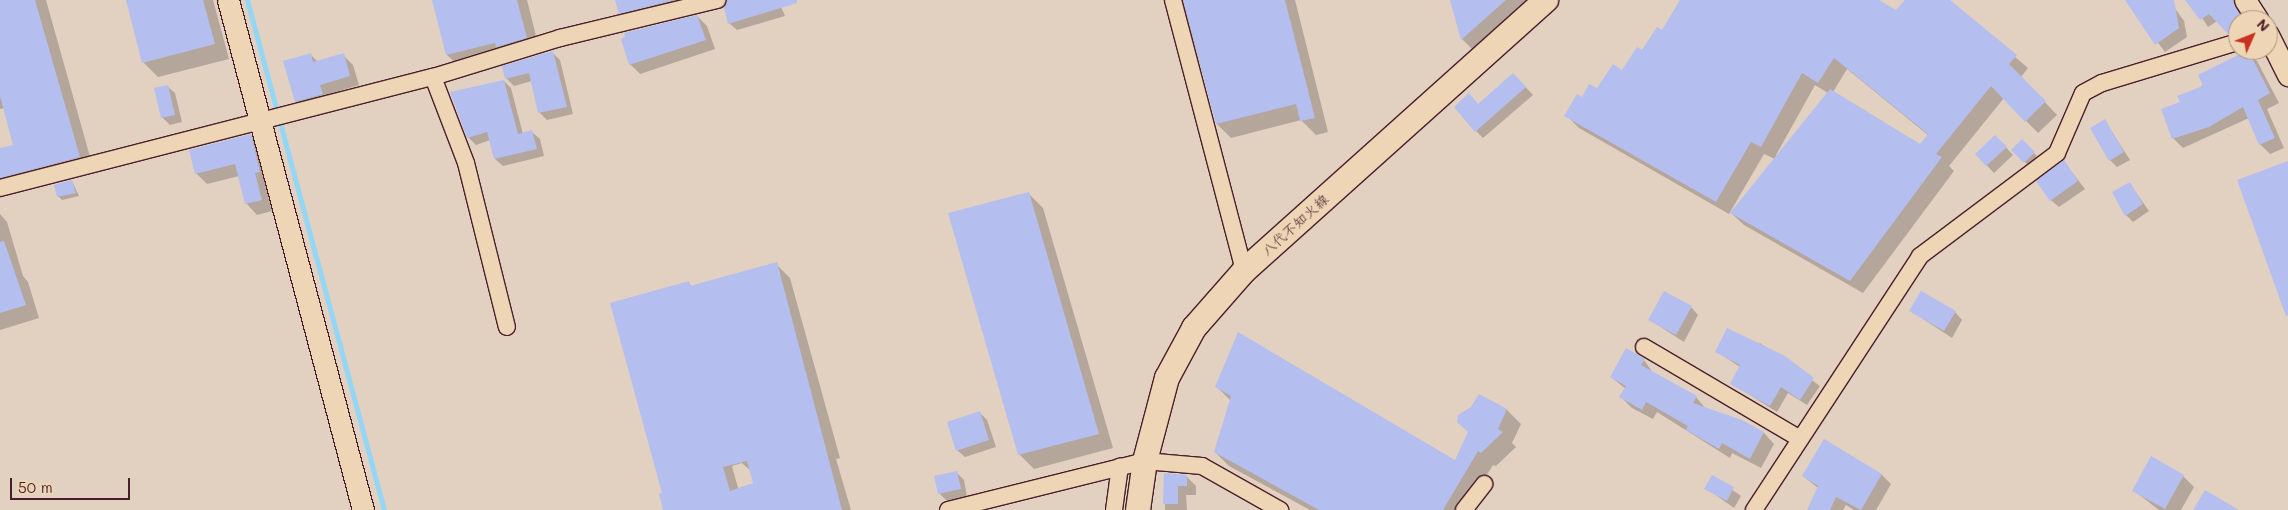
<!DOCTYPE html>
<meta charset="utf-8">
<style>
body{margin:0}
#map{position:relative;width:2288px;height:510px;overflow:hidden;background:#e2d0c1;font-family:Mali,"Klee One",sans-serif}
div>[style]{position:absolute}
.shadow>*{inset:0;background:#0003}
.stream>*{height:5px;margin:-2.5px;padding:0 2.5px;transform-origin:2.5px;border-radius:2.5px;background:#93d6f5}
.building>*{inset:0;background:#b4beef}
.roads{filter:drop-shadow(1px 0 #4a1f2b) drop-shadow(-1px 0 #4a1f2b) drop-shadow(0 1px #4a1f2b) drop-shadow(0 -1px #4a1f2b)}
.minor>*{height:16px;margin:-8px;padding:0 8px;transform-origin:8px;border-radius:8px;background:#edd5b5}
.tertiary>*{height:21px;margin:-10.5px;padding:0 10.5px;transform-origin:10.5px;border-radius:10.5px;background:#edd5b5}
.secondary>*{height:24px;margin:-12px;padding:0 12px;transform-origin:12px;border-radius:12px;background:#edd5b5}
span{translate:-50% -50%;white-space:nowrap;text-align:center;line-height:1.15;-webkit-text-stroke:4px #edd5b5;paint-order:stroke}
.street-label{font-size:14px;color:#4a1f2b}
.north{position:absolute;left:2228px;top:10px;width:50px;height:50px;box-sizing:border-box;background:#edd5b5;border:1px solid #ac8c7e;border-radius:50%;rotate:46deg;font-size:14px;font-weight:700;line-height:20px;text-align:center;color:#4a1f2b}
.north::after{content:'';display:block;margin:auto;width:18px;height:22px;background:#c8321e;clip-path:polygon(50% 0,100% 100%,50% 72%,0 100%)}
.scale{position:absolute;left:10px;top:478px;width:120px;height:22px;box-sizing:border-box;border:2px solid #4a1f2b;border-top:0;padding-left:6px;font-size:15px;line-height:18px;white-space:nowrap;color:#4a1f2b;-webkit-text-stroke:4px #edd5b5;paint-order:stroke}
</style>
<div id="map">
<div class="shadow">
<i style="clip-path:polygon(0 0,46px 0,94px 171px,0 185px,0 149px,15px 146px,4px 108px,0 109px)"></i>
<i style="clip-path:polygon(127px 0,213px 0,229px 59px,158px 77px,143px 62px)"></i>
<i style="clip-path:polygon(433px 0,527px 0,540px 52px,462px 69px,447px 55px)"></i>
<i style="clip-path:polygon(616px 0,712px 0,634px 27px,620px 13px)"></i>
<i style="clip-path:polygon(759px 0,778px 0,785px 16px,737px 30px,729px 23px)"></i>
<i style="clip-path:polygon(1182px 0,1295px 0,1328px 132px,1316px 135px,1301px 120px,1231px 138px,1217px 124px)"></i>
<i style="clip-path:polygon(1451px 0,1536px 0,1476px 53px,1462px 39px)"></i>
<i style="clip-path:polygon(evenodd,1684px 0,1876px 0,1897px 12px,1906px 0,1948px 0,2028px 68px,2021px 77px,2057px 115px,2038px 133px,2004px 98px,1949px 166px,1954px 171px,1863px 293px,1744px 225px,1731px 213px,1775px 159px,1764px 154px,1729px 214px,1579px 128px,1566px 115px,1582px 99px,1623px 72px,1663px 32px,1684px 0,1847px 69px,1928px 135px,1921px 146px,1833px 92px,1847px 69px,1684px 0,1815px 85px,1828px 93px,1777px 156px,1776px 155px,1815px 85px)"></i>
<i style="clip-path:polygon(2126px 0,2169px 0,2184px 21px,2187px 37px,2165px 52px)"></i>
<i style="clip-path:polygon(2191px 0,2237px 0,2244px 20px,2238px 20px,2238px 41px,2217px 21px,2208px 27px)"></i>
<i style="clip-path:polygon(697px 16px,707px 26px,715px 49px,640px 74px,630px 64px)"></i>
<i style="clip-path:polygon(2247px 51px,2257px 61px,2279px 103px,2267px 109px,2284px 148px,2270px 154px,2260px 144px,2249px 118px,2183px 148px,2173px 138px,2181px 102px)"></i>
<i style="clip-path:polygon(553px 53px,560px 60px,573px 114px,547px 120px,540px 113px,532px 81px,514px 86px,506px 78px)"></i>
<i style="clip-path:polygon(310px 54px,318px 62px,343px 55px,353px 65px,359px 85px,329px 94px,332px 104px,306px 111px,296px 102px)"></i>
<i style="clip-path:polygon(504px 81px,511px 88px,523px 134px,532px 132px,540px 139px,544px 156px,503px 166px,495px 159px,490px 140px,476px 145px,468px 137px)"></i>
<i style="clip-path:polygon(1521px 82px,1533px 95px,1483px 138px,1476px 131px,1479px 105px)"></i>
<i style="clip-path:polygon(167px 86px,175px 93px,182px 122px,170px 125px,162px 117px)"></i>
<i style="clip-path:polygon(2105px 121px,2130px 160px,2117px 167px,2110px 160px)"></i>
<i style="clip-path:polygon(250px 135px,261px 147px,271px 183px,265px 184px,272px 211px,257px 215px,246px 203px,239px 176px,207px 184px,196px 173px)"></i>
<i style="clip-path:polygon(2022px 141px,2037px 156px,2028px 165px,2013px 150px)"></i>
<i style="clip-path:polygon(2003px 144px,2013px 155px,1994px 173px,1976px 154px)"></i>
<i style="clip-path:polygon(2064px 162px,2085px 189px,2059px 207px,2051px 200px)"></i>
<i style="clip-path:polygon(72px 181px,79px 196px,62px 200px,58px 196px)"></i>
<i style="clip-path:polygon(2130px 184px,2149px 211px,2133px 222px,2126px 215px)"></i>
<i style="clip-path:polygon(1029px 194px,1043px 208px,1113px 448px,1034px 469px,1019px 454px)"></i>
<i style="clip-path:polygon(0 214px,7px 222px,23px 276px,28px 282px,39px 318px,0 330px)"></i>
<i style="clip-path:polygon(776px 264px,790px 278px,840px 458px,836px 459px,851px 510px,760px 510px,752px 472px,742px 463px,732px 466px,744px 510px,665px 510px,664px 494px,688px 282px,692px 287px)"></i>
<i style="clip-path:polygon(1691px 307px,1698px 315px,1684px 342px,1650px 320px)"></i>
<i style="clip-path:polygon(1911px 311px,1955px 312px,1962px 320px,1952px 338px)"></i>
<i style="clip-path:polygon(1760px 343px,1820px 386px,1807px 405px,1788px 393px,1777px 412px,1731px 383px,1740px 367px,1716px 351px,1758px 346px)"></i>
<i style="clip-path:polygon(1644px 360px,1653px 373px,1696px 397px,1706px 409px,1764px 433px,1774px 444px,1761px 468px,1732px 453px,1730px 458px,1657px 412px,1653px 419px,1632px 408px,1621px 397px,1626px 389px,1611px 377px)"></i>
<i style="clip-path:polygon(1217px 387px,1456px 461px,1470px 433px,1472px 408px,1479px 396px,1507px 410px,1521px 424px,1512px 443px,1516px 447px,1496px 466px,1493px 465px,1465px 510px,1310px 510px,1229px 466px,1215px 452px,1231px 401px)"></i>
<i style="clip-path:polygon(980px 413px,987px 420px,996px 447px,965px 457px,957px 450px)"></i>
<i style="clip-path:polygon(1825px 440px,1882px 475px,1891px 484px,1876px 510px,1854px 510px,1846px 505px,1843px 510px,1808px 510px,1818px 488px,1803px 476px)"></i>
<i style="clip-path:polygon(957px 473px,964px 480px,967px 497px,947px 501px,939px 493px)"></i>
<i style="clip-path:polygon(1165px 474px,1186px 476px,1196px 486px,1196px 495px,1186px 495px,1187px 510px,1165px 510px)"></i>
<i style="clip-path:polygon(1713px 476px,1741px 496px,1734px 508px,1706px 488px)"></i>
<i style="clip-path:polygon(2183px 476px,2194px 487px,2181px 510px,2159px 510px,2133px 490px)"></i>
</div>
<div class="stream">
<i style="left:247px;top:0;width:528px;rotate:74.96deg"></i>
</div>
<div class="building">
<i style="clip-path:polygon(0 0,35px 0,80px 157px,0 178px,0 148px,13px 145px,0 96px)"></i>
<i style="clip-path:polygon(126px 0,203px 0,215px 44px,142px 63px)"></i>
<i style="clip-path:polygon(432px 0,517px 0,527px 38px,496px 47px,495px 43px,446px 55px)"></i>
<i style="clip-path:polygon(615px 0,674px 0,619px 14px)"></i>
<i style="clip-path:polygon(727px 0,797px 0,797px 3px,728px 24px,724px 7px)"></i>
<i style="clip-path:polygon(1183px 0,1285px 0,1315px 118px,1300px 121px,1296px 104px,1216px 124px)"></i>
<i style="clip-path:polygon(1450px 0,1506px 0,1461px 40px)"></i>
<i style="clip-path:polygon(1680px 0,1879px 0,1896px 10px,1905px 0,1950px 0,2017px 55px,2009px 64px,2046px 101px,2025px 122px,1991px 86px,1936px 154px,1942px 157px,1850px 281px,1730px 213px,1830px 89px,1920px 144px,1928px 134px,1834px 58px,1818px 83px,1802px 73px,1761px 147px,1751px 142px,1716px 202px,1564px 116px,1577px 94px,1582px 97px,1589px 84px,1597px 88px,1613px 64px,1622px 70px,1637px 47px,1642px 50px,1657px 27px,1662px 30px)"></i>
<i style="clip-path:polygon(2125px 0,2174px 0,2179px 28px,2155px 45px)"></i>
<i style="clip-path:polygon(2185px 0,2232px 0,2243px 20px,2238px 20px,2238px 32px,2228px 34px,2209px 14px,2200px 20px)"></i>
<i style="clip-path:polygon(697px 15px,706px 40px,629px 65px,621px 39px,625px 37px,624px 33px)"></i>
<i style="clip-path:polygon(2248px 50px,2270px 93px,2258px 100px,2275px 138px,2259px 145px,2243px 107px,2209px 127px,2172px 139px,2161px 109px,2180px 102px,2177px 96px,2203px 86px,2198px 75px)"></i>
<i style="clip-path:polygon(553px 51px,567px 107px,538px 113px,529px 73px,505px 79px,502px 66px)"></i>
<i style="clip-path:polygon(311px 53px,313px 62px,344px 53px,350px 76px,320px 85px,323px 94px,295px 102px,283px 61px)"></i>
<i style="clip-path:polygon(1513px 73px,1526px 87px,1475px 132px,1454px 107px,1469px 93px,1478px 104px)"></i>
<i style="clip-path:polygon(504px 80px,518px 134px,532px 130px,537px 149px,494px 159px,487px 132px,467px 138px,450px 92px)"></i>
<i style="clip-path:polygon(168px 85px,175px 115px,161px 118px,154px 88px)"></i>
<i style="clip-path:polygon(2105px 119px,2124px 152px,2109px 161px,2090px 128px)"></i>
<i style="clip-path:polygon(251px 134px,260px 172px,255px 173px,262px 200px,245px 204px,235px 164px,195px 174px,189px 150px)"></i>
<i style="clip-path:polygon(1995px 135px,2007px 147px,1986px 166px,1975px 154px)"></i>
<i style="clip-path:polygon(2022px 139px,2035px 152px,2024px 163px,2011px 150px)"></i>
<i style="clip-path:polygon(2064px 160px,2078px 181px,2050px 201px,2036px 181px)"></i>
<i style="clip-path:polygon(2288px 161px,2288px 315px,2286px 316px,2237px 180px)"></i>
<i style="clip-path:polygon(72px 180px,76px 193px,57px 197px,54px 185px)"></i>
<i style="clip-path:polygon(2130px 182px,2143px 204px,2125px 216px,2112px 192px)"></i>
<i style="clip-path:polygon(1029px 192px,1099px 434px,1018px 455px,948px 213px)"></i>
<i style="clip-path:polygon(4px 241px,26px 305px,0 313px,0 242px)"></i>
<i style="clip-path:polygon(evenodd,777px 262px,842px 510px,663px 510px,659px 494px,662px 493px,610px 303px,689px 281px,690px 286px,777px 262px,747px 461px,753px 483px,730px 491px,723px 467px,747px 461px)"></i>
<i style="clip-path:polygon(1664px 291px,1692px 306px,1676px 335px,1648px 320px)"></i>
<i style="clip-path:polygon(1921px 291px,1956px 311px,1944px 331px,1909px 311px)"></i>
<i style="clip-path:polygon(1727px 328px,1785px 356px,1814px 378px,1800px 400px,1781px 387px,1770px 406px,1730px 384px,1740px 365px,1715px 352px)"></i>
<i style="clip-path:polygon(1238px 332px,1455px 460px,1468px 432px,1457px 422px,1458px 415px,1471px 407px,1479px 394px,1507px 409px,1498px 429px,1503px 432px,1481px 453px,1478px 451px,1443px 510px,1319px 510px,1214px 452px,1231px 396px,1215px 387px)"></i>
<i style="clip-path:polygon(1626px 348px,1645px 359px,1641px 365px,1697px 396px,1693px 403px,1742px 420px,1764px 432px,1750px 459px,1722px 443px,1719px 449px,1686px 430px,1688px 426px,1646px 402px,1642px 410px,1619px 397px,1626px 386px,1610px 377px)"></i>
<i style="clip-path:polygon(980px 411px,989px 440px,956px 451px,947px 422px)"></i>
<i style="clip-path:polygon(1824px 439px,1882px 474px,1861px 510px,1836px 497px,1830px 510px,1807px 510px,1818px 486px,1802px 476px)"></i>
<i style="clip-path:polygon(2151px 456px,2184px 475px,2165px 509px,2132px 491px)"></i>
<i style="clip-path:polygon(957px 471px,961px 489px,938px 494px,934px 476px)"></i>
<i style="clip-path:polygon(1164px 473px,1187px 475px,1187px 486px,1178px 486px,1178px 504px,1163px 504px)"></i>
<i style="clip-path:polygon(1712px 475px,1734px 487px,1727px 501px,1704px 489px)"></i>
<i style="clip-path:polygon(2205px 490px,2239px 510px,2193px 510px)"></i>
</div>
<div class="roads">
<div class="minor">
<i style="left:1173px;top:0;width:280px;rotate:75.3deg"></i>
<i style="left:433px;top:77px;width:92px;rotate:69deg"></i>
<i style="left:466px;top:163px;width:169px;rotate:76deg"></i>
<i style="left:0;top:188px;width:447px;rotate:-14.4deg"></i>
<i style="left:433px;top:77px;width:133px;rotate:-17.1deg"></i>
<i style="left:560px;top:38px;width:162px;rotate:-13.6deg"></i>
<i style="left:1644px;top:347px;width:181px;rotate:30.5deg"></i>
<i style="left:948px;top:510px;width:203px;rotate:-14deg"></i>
<i style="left:1145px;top:461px;width:57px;rotate:5deg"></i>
<i style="left:1202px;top:466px;width:90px;rotate:29.4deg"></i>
<i style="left:1114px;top:510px;width:44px;rotate:-82.2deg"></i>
<i style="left:1464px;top:510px;width:33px;rotate:-52deg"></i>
<i style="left:1754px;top:510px;width:303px;rotate:-56.8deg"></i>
<i style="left:1920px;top:256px;width:171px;rotate:-36.9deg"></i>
<i style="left:2057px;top:153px;width:65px;rotate:-66.6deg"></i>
<i style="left:2083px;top:93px;width:21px;rotate:-28deg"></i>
<i style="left:2102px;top:83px;width:142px;rotate:-16.8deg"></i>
</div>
<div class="tertiary">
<i style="left:228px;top:0;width:528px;rotate:75.17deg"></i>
<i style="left:2245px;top:0;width:24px;rotate:57deg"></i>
<i style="left:2268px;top:35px;width:45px;rotate:63.4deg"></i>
</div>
<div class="secondary">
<i style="left:1138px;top:510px;width:49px;rotate:-81.9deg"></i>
<i style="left:1145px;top:461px;width:86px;rotate:-75.2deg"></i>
<i style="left:1167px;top:378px;width:57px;rotate:-61.6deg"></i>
<i style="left:1194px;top:328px;width:76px;rotate:-48.7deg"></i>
<i style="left:1244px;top:271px;width:406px;rotate:-41.9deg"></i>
</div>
</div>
<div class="street-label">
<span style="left:1295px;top:225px;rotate:-42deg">八代不知火線</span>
</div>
<div class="north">N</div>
<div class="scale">50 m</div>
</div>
